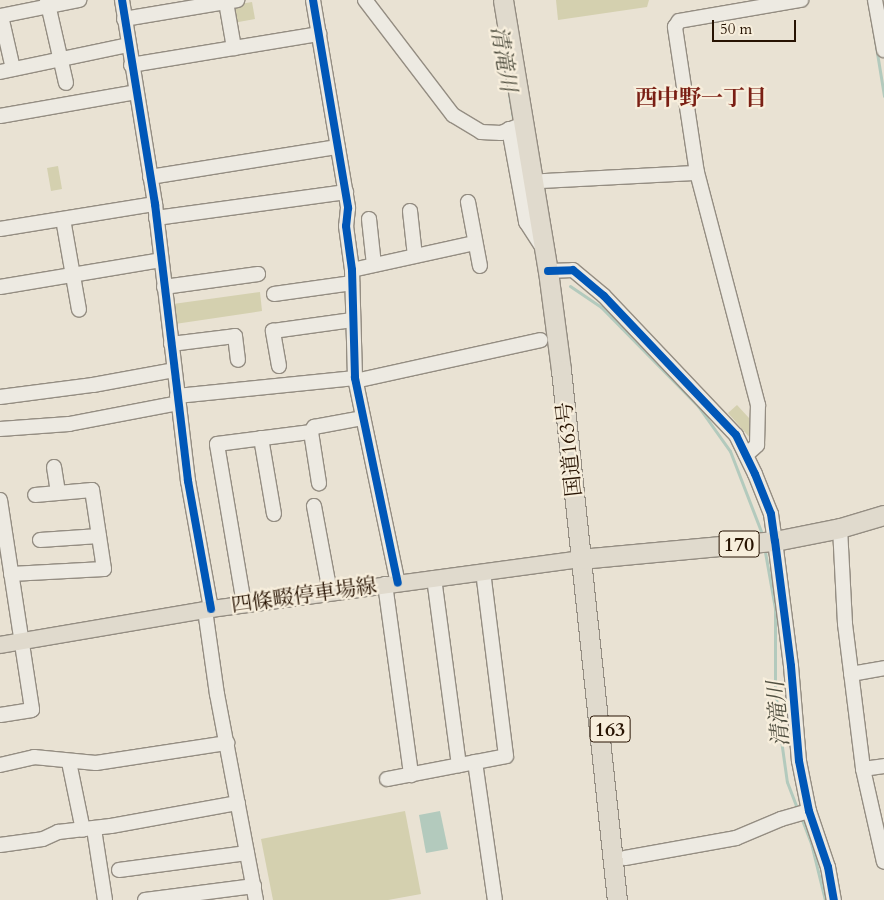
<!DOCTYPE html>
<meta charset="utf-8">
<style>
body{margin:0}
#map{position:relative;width:884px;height:900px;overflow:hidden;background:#e9e2d3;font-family:Cardo,"Noto Serif JP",serif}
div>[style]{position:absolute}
.green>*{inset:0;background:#d4d0af}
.water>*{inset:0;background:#b3cabd}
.stream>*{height:3px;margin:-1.5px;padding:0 1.5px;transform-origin:1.5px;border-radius:1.5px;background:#b3cabd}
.roads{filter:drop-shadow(1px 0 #948d82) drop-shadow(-1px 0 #948d82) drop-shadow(0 1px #948d82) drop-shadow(0 -1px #948d82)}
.minor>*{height:14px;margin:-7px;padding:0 7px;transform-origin:7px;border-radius:7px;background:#edeae2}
.major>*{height:16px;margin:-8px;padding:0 8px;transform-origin:8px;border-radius:8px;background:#e0dacd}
.highway>*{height:19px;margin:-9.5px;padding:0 9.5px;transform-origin:9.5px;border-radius:9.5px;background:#e0dacd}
.cycleway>*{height:8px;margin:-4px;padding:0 4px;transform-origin:4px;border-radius:4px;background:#0057b8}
span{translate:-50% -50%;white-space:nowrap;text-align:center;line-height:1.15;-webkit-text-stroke:4.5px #f7eedc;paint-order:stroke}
.shield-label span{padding:1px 4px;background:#f7eedc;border:1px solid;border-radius:4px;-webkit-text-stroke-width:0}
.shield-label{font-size:20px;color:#271302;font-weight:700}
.street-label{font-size:21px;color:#271302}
.water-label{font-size:22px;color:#504f40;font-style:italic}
.neighbourhood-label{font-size:22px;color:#7a1f14;font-weight:700}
.scale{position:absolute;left:712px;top:20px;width:84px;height:22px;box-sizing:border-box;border:2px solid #271302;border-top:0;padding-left:6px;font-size:15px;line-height:18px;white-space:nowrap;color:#271302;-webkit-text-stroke:4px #f7eedc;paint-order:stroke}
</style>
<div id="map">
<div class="green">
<i style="clip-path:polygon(556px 0,649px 0,647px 7px,558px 20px)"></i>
<i style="clip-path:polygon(252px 2px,255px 19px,233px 23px,234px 5px)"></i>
<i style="clip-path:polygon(58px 166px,62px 189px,51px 191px,47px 168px)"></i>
<i style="clip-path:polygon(260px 292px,262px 311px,175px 324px,173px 304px)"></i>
<i style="clip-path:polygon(737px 405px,749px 418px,751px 439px,728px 413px)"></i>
<i style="clip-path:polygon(405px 811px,421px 894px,388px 900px,273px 900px,261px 839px)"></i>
</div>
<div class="water">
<i style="clip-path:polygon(440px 811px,448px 849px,426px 853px,419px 815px)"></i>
</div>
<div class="stream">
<i style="left:873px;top:28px;width:69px;rotate:80.8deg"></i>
<i style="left:501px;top:45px;width:74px;rotate:80.7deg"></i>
<i style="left:570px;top:286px;width:37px;rotate:34deg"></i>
<i style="left:601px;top:307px;width:139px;rotate:45.6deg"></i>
<i style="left:698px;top:406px;width:55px;rotate:54.6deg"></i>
<i style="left:730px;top:451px;width:89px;rotate:68.9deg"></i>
<i style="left:765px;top:552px;width:57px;rotate:79.9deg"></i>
<i style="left:775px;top:608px;width:82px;rotate:90deg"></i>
<i style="left:775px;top:690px;width:57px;rotate:83deg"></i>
<i style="left:782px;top:747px;width:35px;rotate:82deg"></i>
<i style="left:787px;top:782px;width:31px;rotate:69deg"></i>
<i style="left:801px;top:817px;width:28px;rotate:69deg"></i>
<i style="left:811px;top:843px;width:59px;rotate:76.2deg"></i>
</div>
<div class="roads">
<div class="minor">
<i style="left:47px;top:0;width:85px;rotate:77.1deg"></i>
<i style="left:122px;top:0;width:207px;rotate:80.8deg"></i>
<i style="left:155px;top:204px;width:279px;rotate:83.2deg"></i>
<i style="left:188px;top:481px;width:130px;rotate:79.8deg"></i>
<i style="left:313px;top:0;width:211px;rotate:80.4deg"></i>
<i style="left:348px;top:208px;width:18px;rotate:96deg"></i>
<i style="left:346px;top:226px;width:44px;rotate:82.2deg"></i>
<i style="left:352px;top:270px;width:108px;rotate:88.4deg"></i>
<i style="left:355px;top:378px;width:209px;rotate:78.2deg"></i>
<i style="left:365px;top:0;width:145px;rotate:52.6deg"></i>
<i style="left:453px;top:115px;width:33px;rotate:31deg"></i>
<i style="left:481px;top:132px;width:20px;rotate:3deg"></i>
<i style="left:501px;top:133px;width:24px;rotate:-22deg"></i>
<i style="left:875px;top:0;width:51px;rotate:79.8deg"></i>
<i style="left:226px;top:2px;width:47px;rotate:80.1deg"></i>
<i style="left:0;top:16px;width:81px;rotate:-11.4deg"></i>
<i style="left:1px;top:16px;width:54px;rotate:77.2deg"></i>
<i style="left:124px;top:19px;width:115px;rotate:-9.5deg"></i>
<i style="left:131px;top:65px;width:191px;rotate:-9.4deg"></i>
<i style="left:0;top:72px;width:131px;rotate:-11.9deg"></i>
<i style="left:0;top:116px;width:138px;rotate:-10deg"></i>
<i style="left:509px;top:129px;width:95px;rotate:79.6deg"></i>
<i style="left:526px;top:222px;width:27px;rotate:57deg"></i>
<i style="left:150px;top:177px;width:190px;rotate:-9.1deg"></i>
<i style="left:543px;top:181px;width:154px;rotate:-3deg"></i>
<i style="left:468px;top:202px;width:65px;rotate:79.4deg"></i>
<i style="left:410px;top:211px;width:45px;rotate:83.7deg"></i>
<i style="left:156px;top:218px;width:192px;rotate:-7.8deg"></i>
<i style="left:63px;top:219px;width:92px;rotate:80deg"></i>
<i style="left:369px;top:219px;width:46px;rotate:83.8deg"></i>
<i style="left:0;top:229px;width:157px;rotate:-9.2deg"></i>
<i style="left:352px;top:270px;width:126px;rotate:-12.4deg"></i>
<i style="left:548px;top:271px;width:25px;rotate:-2deg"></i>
<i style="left:573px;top:270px;width:40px;rotate:40deg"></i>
<i style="left:604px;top:296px;width:192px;rotate:46.5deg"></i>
<i style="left:736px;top:435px;width:43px;rotate:64deg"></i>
<i style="left:755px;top:474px;width:43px;rotate:68.2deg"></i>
<i style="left:771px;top:514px;width:27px;rotate:82deg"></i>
<i style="left:775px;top:541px;width:126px;rotate:82.7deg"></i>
<i style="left:791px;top:666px;width:95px;rotate:85.2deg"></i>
<i style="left:799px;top:761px;width:51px;rotate:78.7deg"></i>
<i style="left:809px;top:811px;width:59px;rotate:71.3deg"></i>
<i style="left:828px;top:867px;width:34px;rotate:80deg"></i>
<i style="left:0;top:287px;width:163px;rotate:-9.5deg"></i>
<i style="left:164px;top:287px;width:95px;rotate:-7.9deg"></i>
<i style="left:274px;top:294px;width:79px;rotate:-8deg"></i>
<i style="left:171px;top:344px;width:64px;rotate:-7.1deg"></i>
<i style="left:235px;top:336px;width:24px;rotate:83deg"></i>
<i style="left:279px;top:366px;width:36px;rotate:-100deg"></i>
<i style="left:273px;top:331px;width:80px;rotate:-7.9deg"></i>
<i style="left:355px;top:381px;width:190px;rotate:-12.4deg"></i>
<i style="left:177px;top:396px;width:179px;rotate:-5.8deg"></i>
<i style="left:0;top:397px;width:94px;rotate:-7.4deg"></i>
<i style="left:93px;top:385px;width:82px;rotate:-10.5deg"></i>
<i style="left:0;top:429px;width:69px;rotate:-4.1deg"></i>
<i style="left:69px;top:424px;width:111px;rotate:-10.9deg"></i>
<i style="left:311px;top:432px;width:6px;rotate:-59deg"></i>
<i style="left:314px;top:427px;width:50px;rotate:-10.4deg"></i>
<i style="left:261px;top:438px;width:77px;rotate:80.3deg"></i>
<i style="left:746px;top:455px;width:15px;rotate:-42deg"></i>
<i style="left:757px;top:445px;width:40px;rotate:-88.6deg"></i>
<i style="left:758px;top:405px;width:240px;rotate:-104.7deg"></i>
<i style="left:697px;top:173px;width:148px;rotate:-98.6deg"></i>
<i style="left:675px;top:27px;width:7px;rotate:-56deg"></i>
<i style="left:679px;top:21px;width:124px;rotate:-9.8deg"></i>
<i style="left:54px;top:467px;width:26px;rotate:81deg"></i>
<i style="left:0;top:500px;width:212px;rotate:81.3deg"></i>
<i style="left:32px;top:710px;width:32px;rotate:171deg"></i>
<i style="left:314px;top:506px;width:87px;rotate:79.5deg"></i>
<i style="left:840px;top:528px;width:96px;rotate:87deg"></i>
<i style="left:845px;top:624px;width:146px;rotate:82.9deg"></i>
<i style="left:863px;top:769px;width:95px;rotate:77.3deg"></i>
<i style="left:40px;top:540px;width:59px;rotate:-3.9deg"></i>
<i style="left:11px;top:574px;width:93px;rotate:-3.1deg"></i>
<i style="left:104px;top:569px;width:80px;rotate:-98.6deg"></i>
<i style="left:92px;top:490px;width:57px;rotate:175deg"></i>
<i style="left:434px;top:578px;width:189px;rotate:82.4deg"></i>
<i style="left:385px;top:584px;width:193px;rotate:82.2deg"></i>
<i style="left:244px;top:604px;width:162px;rotate:-99.6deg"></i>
<i style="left:217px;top:444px;width:95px;rotate:-7.3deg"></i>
<i style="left:311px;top:432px;width:52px;rotate:81.1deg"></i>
<i style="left:205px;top:610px;width:85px;rotate:81.9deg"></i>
<i style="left:217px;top:694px;width:210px;rotate:79.3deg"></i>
<i style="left:851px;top:674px;width:34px;rotate:-10deg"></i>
<i style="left:69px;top:762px;width:69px;rotate:78.4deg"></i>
<i style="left:475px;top:762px;width:139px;rotate:81.8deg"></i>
<i style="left:0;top:765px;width:35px;rotate:-13deg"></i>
<i style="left:34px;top:757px;width:62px;rotate:5.5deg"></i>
<i style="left:96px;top:763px;width:133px;rotate:-8.7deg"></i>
<i style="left:863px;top:769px;width:21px;rotate:-8deg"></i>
<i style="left:387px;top:779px;width:121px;rotate:-10.9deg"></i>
<i style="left:506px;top:756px;width:185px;rotate:-97.1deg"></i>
<i style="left:94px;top:829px;width:72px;rotate:81.2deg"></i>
<i style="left:0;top:845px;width:43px;rotate:-7.9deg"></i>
<i style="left:43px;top:839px;width:17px;rotate:-25deg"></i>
<i style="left:58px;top:832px;width:53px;rotate:-6.5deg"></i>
<i style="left:111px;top:826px;width:129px;rotate:-10.3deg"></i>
<i style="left:625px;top:858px;width:113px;rotate:-10.2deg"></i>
<i style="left:736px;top:838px;width:49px;rotate:-22.9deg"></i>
<i style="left:781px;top:819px;width:29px;rotate:-16deg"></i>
<i style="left:119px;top:870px;width:129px;rotate:-7.6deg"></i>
<i style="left:145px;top:900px;width:110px;rotate:-7.3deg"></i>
</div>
<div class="major">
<i style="left:0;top:645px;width:214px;rotate:-9.7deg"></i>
<i style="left:211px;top:609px;width:372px;rotate:-7.7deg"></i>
</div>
<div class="highway">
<i style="left:503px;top:0;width:275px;rotate:80.6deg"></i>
<i style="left:548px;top:271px;width:100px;rotate:82.5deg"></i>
<i style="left:561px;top:370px;width:533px;rotate:83.97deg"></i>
<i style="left:580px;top:559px;width:196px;rotate:-5.3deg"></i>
<i style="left:775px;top:541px;width:66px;rotate:-11.3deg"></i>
<i style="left:840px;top:528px;width:46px;rotate:-16.5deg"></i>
</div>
</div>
<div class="cycleway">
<i style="left:122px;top:0;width:207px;rotate:80.8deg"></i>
<i style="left:155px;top:204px;width:279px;rotate:83.2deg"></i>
<i style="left:188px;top:481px;width:130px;rotate:79.8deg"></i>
<i style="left:313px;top:0;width:211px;rotate:80.4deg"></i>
<i style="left:348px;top:208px;width:18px;rotate:96deg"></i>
<i style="left:346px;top:226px;width:44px;rotate:82.2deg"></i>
<i style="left:352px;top:270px;width:108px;rotate:88.4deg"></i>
<i style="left:355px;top:378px;width:209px;rotate:78.2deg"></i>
<i style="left:548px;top:271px;width:25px;rotate:-2deg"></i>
<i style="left:573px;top:270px;width:40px;rotate:40deg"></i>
<i style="left:604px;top:296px;width:192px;rotate:46.5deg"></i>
<i style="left:736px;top:435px;width:43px;rotate:64deg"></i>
<i style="left:755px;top:474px;width:43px;rotate:68.2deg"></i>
<i style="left:771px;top:514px;width:27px;rotate:82deg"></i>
<i style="left:775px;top:541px;width:126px;rotate:82.7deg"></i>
<i style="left:791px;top:666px;width:95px;rotate:85.2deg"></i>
<i style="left:799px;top:761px;width:51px;rotate:78.7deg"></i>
<i style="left:809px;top:811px;width:59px;rotate:71.3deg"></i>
<i style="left:828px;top:867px;width:34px;rotate:80deg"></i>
</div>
<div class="shield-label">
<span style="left:739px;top:544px">170</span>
<span style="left:610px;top:729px">163</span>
</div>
<div class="street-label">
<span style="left:570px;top:449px;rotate:-96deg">国道163号</span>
<span style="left:304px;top:596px;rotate:-8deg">四條畷停車場線</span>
</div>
<div class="water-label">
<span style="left:503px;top:59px;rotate:81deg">清滝川</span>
<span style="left:779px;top:714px;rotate:-95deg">清滝川</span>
</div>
<div class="neighbourhood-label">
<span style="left:701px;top:99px">西中野一丁目</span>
</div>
<div class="scale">50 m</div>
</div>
